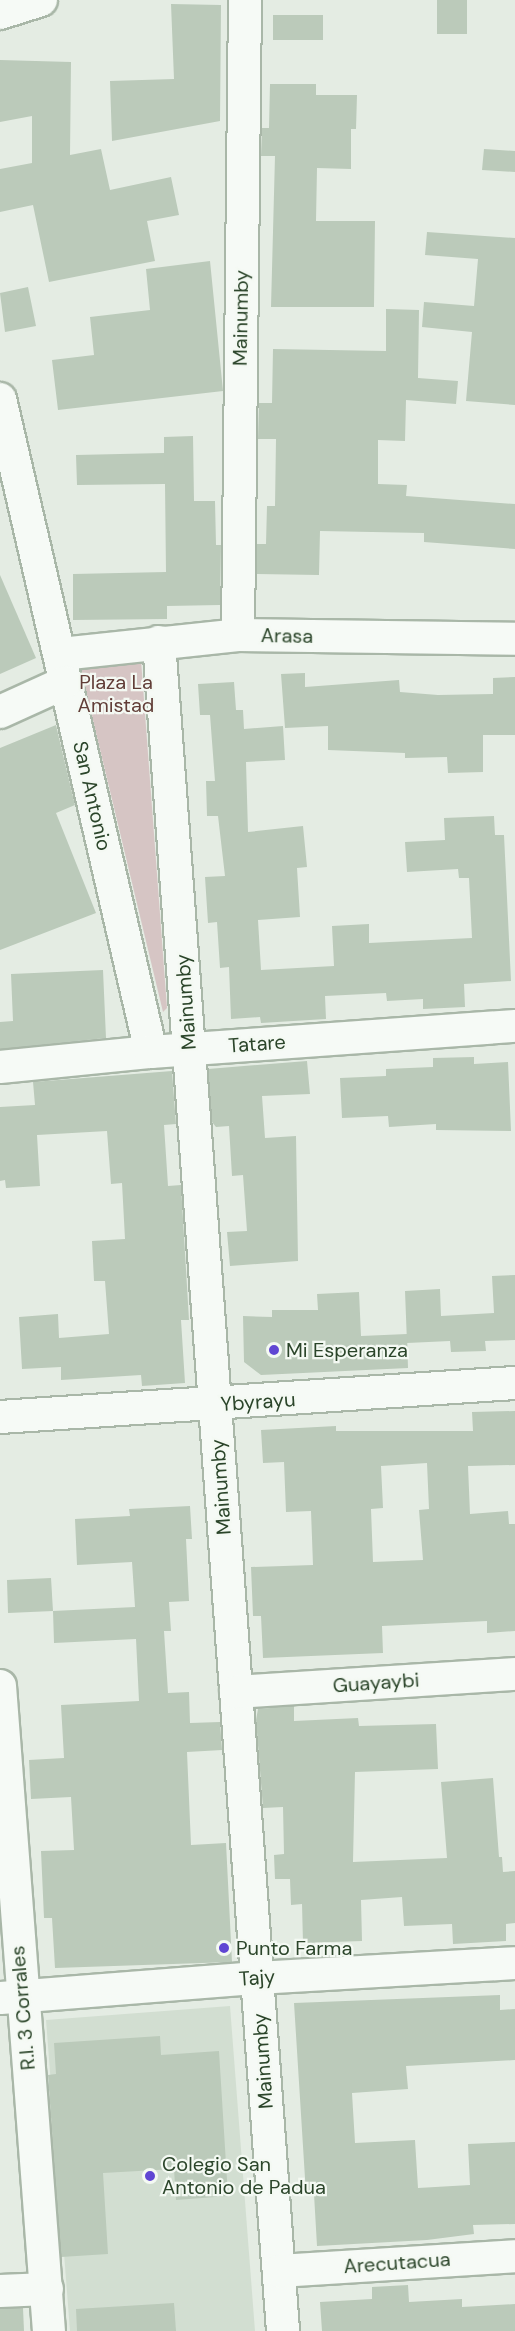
<!DOCTYPE html>
<style>
body{margin:0}
#map{position:relative;width:515px;height:2331px;overflow:hidden;background:#e4ece3;font-family:"DM Sans",sans-serif}
div>[style]{position:absolute}
.built>*{inset:0;background:#d2ded1}
.green>*{inset:0;background:#d6c5c4}
.building>*{inset:0;background:#bbcaba}
.roads{filter:drop-shadow(2px 0 #a9b7a8) drop-shadow(-2px 0 #a9b7a8) drop-shadow(0 2px #a9b7a8) drop-shadow(0 -2px #a9b7a8)}
.minor>*{height:32px;margin:-16px;padding:0 16px;transform-origin:16px;border-radius:16px;background:#f6faf6}
.dots>*{width:16px;height:16px;translate:-50% -50%;box-sizing:border-box;border:3px solid #f4f9f3;border-radius:50%}
span{translate:-50% -50%;white-space:nowrap;text-align:center;line-height:1.15;-webkit-text-stroke:4.5px #f4f9f3;paint-order:stroke}
.street-label{font-size:20px;color:#2b452a}
.park-label{font-size:20px;color:#613d37}
.poi-label{font-size:20px;color:#2b452a}
.left{translate:0 -50%;text-align:left}
</style>
<div id="map">
<div class="built">
<i style="clip-path:polygon(230px 2006px,255px 2331px,70px 2331px,46px 2020px)"></i>
</div>
<div class="green">
<i style="clip-path:polygon(141px 660px,167px 1008px,163px 1012px,81px 670px,83px 666px)"></i>
</div>
<div class="building">
<i style="clip-path:polygon(437px 0,467px 0,467px 34px,437px 34px)"></i>
<i style="clip-path:polygon(171px 4px,221px 5px,220px 121px,112px 141px,110px 81px,174px 79px)"></i>
<i style="clip-path:polygon(273px 15px,323px 15px,323px 40px,273px 40px)"></i>
<i style="clip-path:polygon(0 60px,71px 62px,70px 155px,101px 149px,110px 190px,171px 177px,179px 215px,147px 221px,155px 261px,49px 282px,33px 205px,0 212px,0 169px,32px 163px,32px 116px,0 122px)"></i>
<i style="clip-path:polygon(270px 84px,316px 84px,316px 95px,357px 95px,356px 129px,351px 129px,351px 169px,317px 168px,316px 221px,375px 221px,374px 307px,271px 307px,275px 156px,261px 156px,262px 128px,269px 128px)"></i>
<i style="clip-path:polygon(484px 149px,515px 151px,515px 172px,482px 170px)"></i>
<i style="clip-path:polygon(427px 232px,515px 238px,515px 405px,466px 401px,472px 332px,422px 327px,424px 302px,474px 306px,478px 259px,425px 255px)"></i>
<i style="clip-path:polygon(210px 261px,223px 391px,58px 410px,52px 360px,94px 355px,90px 317px,150px 310px,146px 269px)"></i>
<i style="clip-path:polygon(28px 287px,36px 326px,5px 332px,0 293px)"></i>
<i style="clip-path:polygon(386px 309px,419px 310px,418px 378px,458px 381px,456px 404px,406px 400px,405px 441px,378px 440px,378px 484px,407px 485px,406px 496px,515px 504px,515px 549px,424px 542px,424px 533px,320px 531px,319px 575px,257px 574px,257px 544px,266px 544px,267px 506px,275px 506px,276px 439px,258px 439px,259px 403px,272px 403px,273px 349px,386px 351px)"></i>
<i style="clip-path:polygon(193px 436px,194px 501px,215px 501px,216px 545px,221px 545px,220px 605px,167px 606px,167px 619px,73px 620px,73px 574px,166px 572px,165px 484px,77px 485px,76px 455px,164px 453px,164px 437px)"></i>
<i style="clip-path:polygon(0 575px,36px 658px,0 674px)"></i>
<i style="clip-path:polygon(305px 673px,305px 687px,399px 680px,400px 692px,438px 695px,493px 694px,493px 678px,515px 677px,515px 735px,483px 735px,483px 772px,448px 773px,447px 757px,405px 758px,405px 753px,328px 750px,328px 726px,285px 728px,281px 674px)"></i>
<i style="clip-path:polygon(234px 682px,236px 710px,243px 710px,244px 729px,283px 726px,285px 760px,246px 762px,248px 832px,303px 826px,307px 867px,297px 868px,300px 917px,258px 920px,261px 970px,334px 966px,332px 926px,369px 924px,369px 943px,472px 938px,469px 878px,459px 878px,458px 869px,407px 872px,405px 842px,445px 840px,444px 818px,494px 816px,495px 835px,504px 835px,511px 981px,464px 984px,465px 1007px,423px 1009px,423px 999px,387px 1001px,386px 993px,325px 996px,326px 1019px,261px 1023px,260px 1017px,231px 1019px,229px 967px,220px 968px,217px 922px,208px 923px,205px 877px,225px 876px,218px 816px,207px 816px,206px 781px,215px 781px,210px 715px,200px 715px,198px 684px)"></i>
<i style="clip-path:polygon(56px 725px,75px 805px,56px 813px,96px 913px,0 950px,0 748px)"></i>
<i style="clip-path:polygon(103px 970px,106px 1038px,0 1049px,0 1022px,13px 1021px,11px 974px)"></i>
<i style="clip-path:polygon(474px 1057px,474px 1064px,508px 1062px,511px 1131px,436px 1130px,436px 1124px,389px 1127px,388px 1116px,342px 1118px,340px 1078px,386px 1076px,386px 1069px,433px 1067px,433px 1058px)"></i>
<i style="clip-path:polygon(307px 1061px,310px 1094px,262px 1096px,265px 1138px,296px 1136px,298px 1261px,230px 1266px,227px 1232px,247px 1231px,243px 1175px,232px 1176px,229px 1126px,216px 1127px,212px 1122px,208px 1069px)"></i>
<i style="clip-path:polygon(172px 1071px,176px 1124px,164px 1125px,168px 1186px,181px 1185px,189px 1320px,181px 1320px,185px 1383px,142px 1386px,141px 1375px,61px 1380px,61px 1367px,22px 1369px,19px 1317px,58px 1314px,59px 1338px,109px 1334px,105px 1281px,94px 1281px,92px 1241px,125px 1239px,122px 1183px,111px 1184px,107px 1131px,37px 1135px,40px 1186px,6px 1188px,5px 1180px,0 1181px,0 1107px,35px 1105px,33px 1082px)"></i>
<i style="clip-path:polygon(515px 1275px,515px 1340px,485px 1341px,486px 1351px,451px 1352px,450px 1341px,407px 1343px,405px 1291px,440px 1289px,441px 1316px,494px 1313px,492px 1276px)"></i>
<i style="clip-path:polygon(359px 1292px,361px 1336px,407px 1334px,408px 1368px,261px 1375px,244px 1362px,243px 1316px,272px 1317px,272px 1310px,318px 1310px,317px 1294px)"></i>
<i style="clip-path:polygon(evenodd,515px 1411px,515px 1465px,468px 1466px,470px 1514px,508px 1511px,509px 1524px,515px 1524px,515px 1631px,487px 1633px,487px 1621px,382px 1626px,383px 1653px,263px 1658px,261px 1616px,253px 1616px,251px 1567px,313px 1565px,311px 1511px,286px 1512px,284px 1462px,263px 1463px,261px 1430px,336px 1426px,336px 1431px,473px 1431px,472px 1412px,515px 1411px,427px 1463px,429px 1509px,419px 1510px,423px 1560px,373px 1562px,371px 1509px,383px 1508px,381px 1466px,427px 1463px)"></i>
<i style="clip-path:polygon(190px 1506px,192px 1539px,186px 1539px,189px 1601px,169px 1602px,171px 1631px,164px 1631px,168px 1693px,189px 1692px,190px 1723px,220px 1722px,222px 1750px,187px 1752px,191px 1845px,226px 1843px,232px 1962px,55px 1968px,52px 1918px,44px 1918px,41px 1851px,74px 1850px,71px 1797px,31px 1799px,29px 1760px,64px 1758px,61px 1705px,139px 1701px,136px 1639px,54px 1643px,53px 1611px,135px 1607px,132px 1562px,77px 1565px,75px 1519px,130px 1516px,129px 1509px)"></i>
<i style="clip-path:polygon(51px 1578px,53px 1611px,8px 1613px,7px 1580px)"></i>
<i style="clip-path:polygon(294px 1706px,294px 1721px,358px 1718px,359px 1726px,436px 1724px,438px 1769px,355px 1772px,353px 1862px,447px 1858px,441px 1782px,493px 1778px,499px 1857px,502px 1857px,503px 1872px,515px 1871px,515px 1923px,506px 1924px,506px 1941px,453px 1944px,452px 1924px,404px 1926px,402px 1897px,361px 1900px,362px 1941px,303px 1943px,302px 1904px,291px 1905px,290px 1879px,275px 1879px,274px 1855px,284px 1854px,283px 1807px,263px 1808px,256px 1720px,258px 1709px)"></i>
<i style="clip-path:polygon(500px 1995px,500px 2010px,515px 2009px,515px 2060px,406px 2066px,408px 2089px,352px 2093px,355px 2143px,415px 2140px,418px 2188px,470px 2185px,468px 2144px,515px 2142px,515px 2224px,473px 2225px,474px 2234px,427px 2240px,317px 2246px,314px 2194px,306px 2194px,294px 2003px)"></i>
<i style="clip-path:polygon(160px 2036px,161px 2055px,219px 2051px,228px 2196px,176px 2200px,174px 2169px,103px 2173px,108px 2254px,61px 2257px,48px 2075px,56px 2074px,54px 2043px)"></i>
<i style="clip-path:polygon(408px 2285px,409px 2302px,462px 2299px,462px 2307px,515px 2304px,515px 2331px,322px 2331px,320px 2302px,372px 2299px,372px 2287px)"></i>
<i style="clip-path:polygon(174px 2303px,176px 2331px,77px 2331px,76px 2309px)"></i>
<i style="clip-path:polygon(23px 2308px,24px 2331px,0 2331px,0 2309px)"></i>
</div>
<div class="roads">
<div class="minor">
<i style="left:0;top:13px;width:43px;rotate:-17.6deg"></i>
<i style="left:0;top:399px;width:670px;rotate:76.98deg"></i>
<i style="left:238px;top:635px;width:635px;rotate:-89.37deg"></i>
<i style="left:159px;top:642px;width:1694px;rotate:85.8deg"></i>
<i style="left:61px;top:654px;width:178px;rotate:-6.1deg"></i>
<i style="left:238px;top:635px;width:277px;rotate:0.8deg"></i>
<i style="left:0;top:712px;width:72px;rotate:-24.4deg"></i>
<i style="left:0;top:1067px;width:152px;rotate:-5.7deg"></i>
<i style="left:151px;top:1052px;width:365px;rotate:-4.1deg"></i>
<i style="left:0;top:1417px;width:516px;rotate:-3.78deg"></i>
<i style="left:0;top:1686px;width:647px;rotate:85.66deg"></i>
<i style="left:236px;top:1692px;width:280px;rotate:-3.7deg"></i>
<i style="left:1px;top:1998px;width:257px;rotate:-4.5deg"></i>
<i style="left:257px;top:1978px;width:258px;rotate:-3.3deg"></i>
<i style="left:279px;top:2271px;width:236px;rotate:-3.6deg"></i>
<i style="left:0;top:2291px;width:47px;rotate:-2.4deg"></i>
</div>
</div>
<div class="dots">
<i style="left:274px;top:1350px;background:#6046d3"></i>
<i style="left:224px;top:1948px;background:#6046d3"></i>
<i style="left:150px;top:2176px;background:#6046d3"></i>
</div>
<div class="street-label">
<span style="left:241px;top:318px;rotate:-89deg">Mainumby</span>
<span style="left:287px;top:636px;rotate:1deg">Arasa</span>
<span style="left:92px;top:796px;rotate:77deg">San Antonio</span>
<span style="left:186px;top:1002px;rotate:-94deg">Mainumby</span>
<span style="left:257px;top:1044px;rotate:-4deg">Tatare</span>
<span style="left:258px;top:1402px;rotate:-4deg">Ybyrayu</span>
<span style="left:221px;top:1487px;rotate:-94deg">Mainumby</span>
<span style="left:376px;top:1683px;rotate:-4deg">Guayaybi</span>
<span style="left:257px;top:1978px;rotate:-4deg">Tajy</span>
<span style="left:23px;top:2008px;rotate:-95deg">R.I. 3 Corrales</span>
<span style="left:263px;top:2061px;rotate:-94deg">Mainumby</span>
<span style="left:397px;top:2263px;rotate:-4deg">Arecutacua</span>
</div>
<div class="park-label">
<span style="left:116px;top:694px">Plaza La<br>Amistad</span>
</div>
<div class="poi-label">
<span class="left" style="left:286px;top:1350px">Mi Esperanza</span>
<span class="left" style="left:236px;top:1948px">Punto Farma</span>
<span class="left" style="left:162px;top:2176px">Colegio San<br>Antonio de Padua</span>
</div>
</div>
